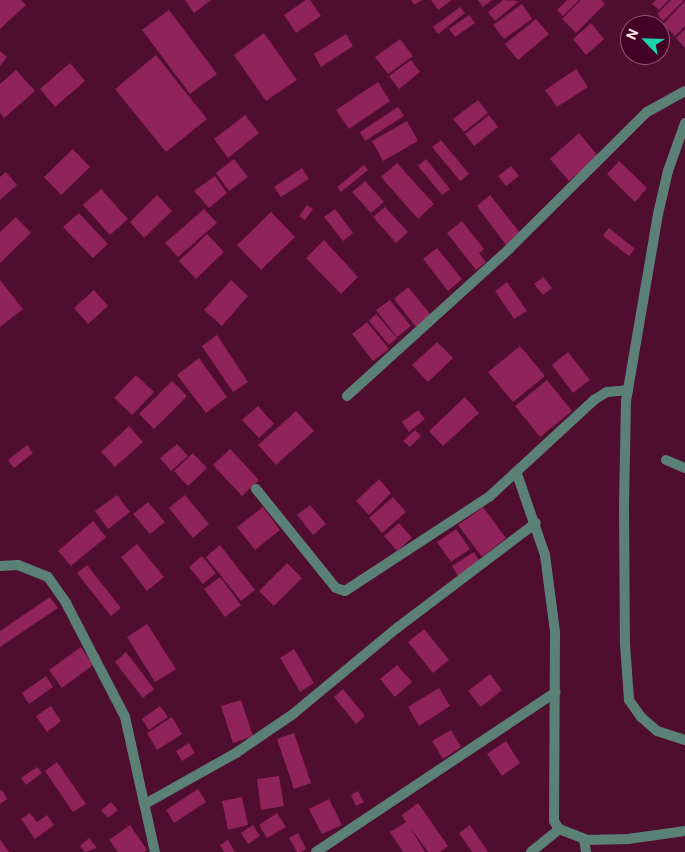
<!DOCTYPE html>
<style>
body{margin:0}
#map{position:relative;width:685px;height:852px;overflow:hidden;background:#4f0d2f;font-family:Roboto,sans-serif}
div>[style]{position:absolute}
.building>*{inset:0;background:#90235a}
.street>*{height:10px;margin:-5px;padding:0 5px;transform-origin:5px;border-radius:5px;background:#5b8176}
span{translate:-50% -50%;white-space:nowrap;text-align:center;line-height:1.15;-webkit-text-stroke:4px #430125;paint-order:stroke}
.north{position:absolute;left:620px;top:15px;width:50px;height:50px;box-sizing:border-box;background:#430125;border:1px solid #8c5a73;border-radius:50%;rotate:294deg;font-size:14px;font-weight:700;line-height:20px;text-align:center;color:#fae0e9}
.north::after{content:'';display:block;margin:auto;width:18px;height:22px;background:#1bd5b1;clip-path:polygon(50% 0,100% 100%,50% 72%,0 100%)}
</style>
<div id="map">
<div class="building">
<i style="clip-path:polygon(0 0,21px 0,26px 5px,0 29px)"></i>
<i style="clip-path:polygon(185px 0,211px 0,194px 13px)"></i>
<i style="clip-path:polygon(306px 0,310px 0,321px 16px,296px 33px,284px 15px)"></i>
<i style="clip-path:polygon(411px 0,422px 0,414px 5px)"></i>
<i style="clip-path:polygon(431px 0,452px 0,438px 10px)"></i>
<i style="clip-path:polygon(478px 0,492px 0,483px 7px)"></i>
<i style="clip-path:polygon(503px 0,519px 1px,495px 21px,488px 12px)"></i>
<i style="clip-path:polygon(567px 0,579px 0,563px 16px,557px 10px)"></i>
<i style="clip-path:polygon(581px 0,601px 0,605px 4px,576px 33px,562px 19px)"></i>
<i style="clip-path:polygon(656px 0,669px 0,659px 10px,652px 4px)"></i>
<i style="clip-path:polygon(671px 0,684px 0,663px 21px,657px 14px)"></i>
<i style="clip-path:polygon(685px 1px,685px 26px,675px 36px,663px 24px)"></i>
<i style="clip-path:polygon(522px 4px,532px 19px,504px 39px,493px 25px)"></i>
<i style="clip-path:polygon(460px 7px,465px 13px,438px 34px,433px 27px)"></i>
<i style="clip-path:polygon(169px 10px,217px 74px,190px 94px,142px 30px)"></i>
<i style="clip-path:polygon(469px 15px,475px 23px,455px 37px,449px 29px)"></i>
<i style="clip-path:polygon(536px 19px,549px 34px,518px 60px,505px 44px)"></i>
<i style="clip-path:polygon(591px 23px,604px 39px,586px 55px,573px 39px)"></i>
<i style="clip-path:polygon(685px 29px,685px 48px,676px 38px)"></i>
<i style="clip-path:polygon(264px 33px,297px 80px,266px 101px,234px 55px)"></i>
<i style="clip-path:polygon(346px 34px,353px 46px,321px 67px,314px 54px)"></i>
<i style="clip-path:polygon(400px 39px,413px 56px,388px 74px,375px 57px)"></i>
<i style="clip-path:polygon(0 51px,7px 57px,0 66px)"></i>
<i style="clip-path:polygon(156px 55px,207px 119px,166px 152px,115px 89px)"></i>
<i style="clip-path:polygon(411px 60px,420px 72px,399px 89px,389px 76px)"></i>
<i style="clip-path:polygon(70px 63px,85px 81px,55px 107px,40px 89px)"></i>
<i style="clip-path:polygon(576px 69px,588px 87px,557px 107px,545px 90px)"></i>
<i style="clip-path:polygon(16px 70px,35px 91px,4px 118px,0 113px,0 84px)"></i>
<i style="clip-path:polygon(378px 82px,390px 101px,349px 129px,336px 110px)"></i>
<i style="clip-path:polygon(478px 100px,488px 113px,464px 132px,453px 119px)"></i>
<i style="clip-path:polygon(398px 107px,404px 116px,365px 141px,360px 132px)"></i>
<i style="clip-path:polygon(245px 115px,259px 133px,228px 158px,214px 139px)"></i>
<i style="clip-path:polygon(489px 115px,498px 127px,474px 146px,465px 134px)"></i>
<i style="clip-path:polygon(407px 121px,418px 141px,383px 161px,372px 141px)"></i>
<i style="clip-path:polygon(579px 133px,598px 156px,569px 181px,550px 159px)"></i>
<i style="clip-path:polygon(441px 140px,469px 174px,460px 181px,432px 147px)"></i>
<i style="clip-path:polygon(73px 149px,90px 167px,61px 195px,44px 177px)"></i>
<i style="clip-path:polygon(234px 159px,248px 177px,229px 191px,216px 173px)"></i>
<i style="clip-path:polygon(426px 159px,450px 189px,442px 195px,418px 166px)"></i>
<i style="clip-path:polygon(619px 161px,647px 188px,635px 202px,607px 174px)"></i>
<i style="clip-path:polygon(397px 163px,434px 204px,418px 219px,381px 177px)"></i>
<i style="clip-path:polygon(364px 165px,368px 170px,341px 192px,337px 187px)"></i>
<i style="clip-path:polygon(511px 166px,519px 176px,506px 186px,498px 176px)"></i>
<i style="clip-path:polygon(302px 168px,309px 179px,281px 197px,274px 187px)"></i>
<i style="clip-path:polygon(6px 172px,17px 185px,0 200px,0 177px)"></i>
<i style="clip-path:polygon(215px 176px,227px 193px,209px 208px,194px 191px)"></i>
<i style="clip-path:polygon(365px 181px,384px 202px,371px 213px,352px 192px)"></i>
<i style="clip-path:polygon(101px 189px,128px 219px,110px 235px,83px 205px)"></i>
<i style="clip-path:polygon(157px 195px,172px 211px,144px 238px,130px 222px)"></i>
<i style="clip-path:polygon(490px 195px,520px 233px,506px 245px,477px 206px)"></i>
<i style="clip-path:polygon(307px 205px,313px 209px,305px 220px,299px 216px)"></i>
<i style="clip-path:polygon(385px 207px,408px 232px,396px 243px,373px 217px)"></i>
<i style="clip-path:polygon(204px 209px,217px 223px,178px 257px,165px 243px)"></i>
<i style="clip-path:polygon(335px 209px,353px 233px,343px 241px,324px 217px)"></i>
<i style="clip-path:polygon(271px 212px,295px 237px,261px 270px,237px 245px)"></i>
<i style="clip-path:polygon(79px 213px,108px 244px,93px 258px,63px 227px)"></i>
<i style="clip-path:polygon(16px 217px,31px 233px,0 263px,0 232px)"></i>
<i style="clip-path:polygon(462px 221px,484px 249px,479px 253px,486px 262px,476px 270px,447px 233px)"></i>
<i style="clip-path:polygon(609px 228px,635px 249px,629px 256px,603px 236px)"></i>
<i style="clip-path:polygon(207px 234px,224px 252px,196px 279px,179px 261px)"></i>
<i style="clip-path:polygon(324px 240px,358px 277px,341px 294px,306px 258px)"></i>
<i style="clip-path:polygon(437px 248px,462px 279px,448px 291px,423px 259px)"></i>
<i style="clip-path:polygon(543px 277px,552px 288px,543px 295px,534px 284px)"></i>
<i style="clip-path:polygon(0 280px,23px 309px,0 327px)"></i>
<i style="clip-path:polygon(231px 280px,248px 296px,222px 326px,204px 310px)"></i>
<i style="clip-path:polygon(507px 282px,527px 311px,514px 319px,495px 291px)"></i>
<i style="clip-path:polygon(408px 287px,431px 315px,416px 327px,394px 299px)"></i>
<i style="clip-path:polygon(94px 290px,108px 306px,88px 324px,74px 308px)"></i>
<i style="clip-path:polygon(390px 300px,411px 326px,397px 337px,376px 310px)"></i>
<i style="clip-path:polygon(376px 314px,397px 338px,389px 345px,369px 321px)"></i>
<i style="clip-path:polygon(367px 322px,389px 349px,373px 361px,352px 334px)"></i>
<i style="clip-path:polygon(217px 335px,248px 382px,233px 392px,202px 346px)"></i>
<i style="clip-path:polygon(437px 342px,453px 358px,428px 382px,412px 365px)"></i>
<i style="clip-path:polygon(520px 346px,545px 376px,513px 402px,488px 372px)"></i>
<i style="clip-path:polygon(568px 352px,590px 380px,573px 393px,552px 365px)"></i>
<i style="clip-path:polygon(199px 358px,227px 397px,206px 413px,177px 375px)"></i>
<i style="clip-path:polygon(136px 375px,154px 392px,132px 415px,114px 398px)"></i>
<i style="clip-path:polygon(547px 380px,572px 411px,540px 437px,515px 406px)"></i>
<i style="clip-path:polygon(172px 381px,187px 396px,154px 429px,139px 414px)"></i>
<i style="clip-path:polygon(465px 397px,479px 413px,443px 446px,429px 431px)"></i>
<i style="clip-path:polygon(258px 406px,274px 424px,259px 438px,242px 420px)"></i>
<i style="clip-path:polygon(418px 410px,425px 419px,409px 432px,402px 422px)"></i>
<i style="clip-path:polygon(296px 411px,314px 431px,276px 465px,258px 445px)"></i>
<i style="clip-path:polygon(129px 426px,143px 442px,115px 467px,101px 452px)"></i>
<i style="clip-path:polygon(415px 430px,421px 436px,410px 447px,403px 441px)"></i>
<i style="clip-path:polygon(177px 444px,188px 456px,171px 471px,160px 458px)"></i>
<i style="clip-path:polygon(27px 445px,33px 453px,14px 468px,8px 460px)"></i>
<i style="clip-path:polygon(230px 449px,259px 480px,242px 496px,213px 465px)"></i>
<i style="clip-path:polygon(193px 453px,207px 468px,188px 486px,174px 471px)"></i>
<i style="clip-path:polygon(379px 479px,391px 493px,369px 515px,356px 501px)"></i>
<i style="clip-path:polygon(117px 495px,130px 512px,108px 529px,95px 511px)"></i>
<i style="clip-path:polygon(185px 495px,209px 524px,193px 538px,169px 508px)"></i>
<i style="clip-path:polygon(393px 497px,406px 512px,382px 533px,369px 518px)"></i>
<i style="clip-path:polygon(148px 502px,165px 522px,150px 534px,133px 514px)"></i>
<i style="clip-path:polygon(310px 505px,326px 524px,313px 535px,297px 515px)"></i>
<i style="clip-path:polygon(263px 507px,280px 530px,255px 550px,237px 527px)"></i>
<i style="clip-path:polygon(483px 507px,506px 538px,482px 557px,458px 525px)"></i>
<i style="clip-path:polygon(93px 521px,106px 537px,71px 566px,58px 551px)"></i>
<i style="clip-path:polygon(399px 523px,412px 538px,397px 551px,384px 536px)"></i>
<i style="clip-path:polygon(456px 529px,470px 549px,451px 562px,437px 542px)"></i>
<i style="clip-path:polygon(137px 544px,164px 577px,147px 591px,121px 557px)"></i>
<i style="clip-path:polygon(220px 545px,255px 590px,241px 601px,206px 557px)"></i>
<i style="clip-path:polygon(474px 552px,480px 562px,458px 576px,452px 566px)"></i>
<i style="clip-path:polygon(202px 556px,216px 573px,203px 584px,189px 567px)"></i>
<i style="clip-path:polygon(287px 563px,302px 578px,274px 606px,259px 591px)"></i>
<i style="clip-path:polygon(87px 565px,121px 608px,111px 616px,77px 573px)"></i>
<i style="clip-path:polygon(220px 577px,241px 605px,225px 617px,204px 589px)"></i>
<i style="clip-path:polygon(50px 597px,58px 608px,0 647px,0 631px)"></i>
<i style="clip-path:polygon(147px 624px,176px 669px,155px 682px,127px 637px)"></i>
<i style="clip-path:polygon(424px 629px,449px 660px,433px 673px,408px 642px)"></i>
<i style="clip-path:polygon(81px 647px,93px 665px,62px 688px,49px 670px)"></i>
<i style="clip-path:polygon(294px 649px,314px 683px,300px 692px,280px 658px)"></i>
<i style="clip-path:polygon(126px 652px,154px 689px,143px 698px,115px 662px)"></i>
<i style="clip-path:polygon(397px 665px,412px 682px,395px 697px,380px 679px)"></i>
<i style="clip-path:polygon(490px 674px,502px 690px,481px 707px,468px 691px)"></i>
<i style="clip-path:polygon(46px 676px,53px 687px,29px 704px,22px 693px)"></i>
<i style="clip-path:polygon(439px 688px,450px 706px,419px 726px,408px 707px)"></i>
<i style="clip-path:polygon(343px 689px,365px 716px,356px 724px,334px 697px)"></i>
<i style="clip-path:polygon(241px 700px,253px 736px,233px 743px,221px 706px)"></i>
<i style="clip-path:polygon(51px 706px,61px 721px,47px 732px,36px 716px)"></i>
<i style="clip-path:polygon(160px 706px,168px 717px,149px 730px,142px 719px)"></i>
<i style="clip-path:polygon(172px 717px,182px 734px,157px 750px,147px 733px)"></i>
<i style="clip-path:polygon(451px 730px,461px 747px,443px 759px,432px 741px)"></i>
<i style="clip-path:polygon(294px 733px,311px 783px,294px 789px,277px 739px)"></i>
<i style="clip-path:polygon(506px 741px,520px 763px,502px 776px,487px 754px)"></i>
<i style="clip-path:polygon(189px 743px,195px 753px,182px 761px,176px 751px)"></i>
<i style="clip-path:polygon(57px 762px,86px 804px,73px 812px,45px 771px)"></i>
<i style="clip-path:polygon(37px 767px,42px 773px,26px 785px,21px 778px)"></i>
<i style="clip-path:polygon(279px 776px,284px 806px,261px 810px,257px 779px)"></i>
<i style="clip-path:polygon(198px 789px,206px 802px,174px 823px,166px 810px)"></i>
<i style="clip-path:polygon(2px 790px,7px 799px,0 804px,0 791px)"></i>
<i style="clip-path:polygon(358px 791px,364px 802px,356px 806px,351px 795px)"></i>
<i style="clip-path:polygon(242px 797px,248px 825px,228px 830px,222px 801px)"></i>
<i style="clip-path:polygon(329px 799px,342px 825px,322px 834px,309px 809px)"></i>
<i style="clip-path:polygon(111px 802px,118px 810px,108px 818px,101px 810px)"></i>
<i style="clip-path:polygon(418px 803px,448px 846px,440px 852px,428px 852px,410px 827px,425px 852px,403px 852px,390px 832px,406px 822px,402px 815px)"></i>
<i style="clip-path:polygon(30px 813px,37px 822px,47px 815px,54px 825px,35px 839px,21px 819px)"></i>
<i style="clip-path:polygon(277px 813px,286px 827px,267px 838px,259px 825px)"></i>
<i style="clip-path:polygon(130px 825px,147px 850px,144px 852px,118px 852px,109px 840px)"></i>
<i style="clip-path:polygon(253px 825px,260px 836px,248px 844px,241px 833px)"></i>
<i style="clip-path:polygon(470px 825px,488px 852px,472px 852px,459px 833px)"></i>
<i style="clip-path:polygon(298px 833px,306px 849px,301px 852px,297px 852px,289px 838px)"></i>
<i style="clip-path:polygon(89px 838px,97px 848px,85px 852px,80px 846px)"></i>
<i style="clip-path:polygon(0 839px,9px 852px,0 852px)"></i>
<i style="clip-path:polygon(228px 840px,235px 852px,224px 852px,220px 845px)"></i>
</div>
<div class="street">
<i style="left:685px;top:123px;width:51px;rotate:109.5deg"></i>
<i style="left:668px;top:171px;width:44px;rotate:103.1deg"></i>
<i style="left:658px;top:214px;width:190px;rotate:99.7deg"></i>
<i style="left:626px;top:401px;width:105px;rotate:91.1deg"></i>
<i style="left:624px;top:506px;width:138px;rotate:89.6deg"></i>
<i style="left:625px;top:644px;width:56px;rotate:85.9deg"></i>
<i style="left:629px;top:700px;width:21px;rotate:55deg"></i>
<i style="left:641px;top:717px;width:21px;rotate:41deg"></i>
<i style="left:657px;top:731px;width:29px;rotate:18deg"></i>
<i style="left:347px;top:396px;width:219px;rotate:-42.2deg"></i>
<i style="left:509px;top:249px;width:194px;rotate:-44.8deg"></i>
<i style="left:647px;top:112px;width:43px;rotate:-28.9deg"></i>
<i style="left:666px;top:460px;width:21px;rotate:23deg"></i>
<i style="left:517px;top:474px;width:86px;rotate:70.9deg"></i>
<i style="left:545px;top:555px;width:78px;rotate:82.6deg"></i>
<i style="left:555px;top:632px;width:189px;rotate:90.3deg"></i>
<i style="left:554px;top:821px;width:9px;rotate:58deg"></i>
<i style="left:559px;top:829px;width:30px;rotate:21deg"></i>
<i style="left:587px;top:840px;width:41px;rotate:-1.4deg"></i>
<i style="left:628px;top:839px;width:58px;rotate:-8deg"></i>
<i style="left:256px;top:489px;width:127px;rotate:51.1deg"></i>
<i style="left:336px;top:588px;width:9px;rotate:18deg"></i>
<i style="left:345px;top:591px;width:173px;rotate:-33.2deg"></i>
<i style="left:490px;top:496px;width:142px;rotate:-42.7deg"></i>
<i style="left:594px;top:400px;width:15px;rotate:-32deg"></i>
<i style="left:607px;top:392px;width:21px;rotate:-5deg"></i>
<i style="left:0;top:566px;width:18px;rotate:-3deg"></i>
<i style="left:18px;top:565px;width:32px;rotate:22deg"></i>
<i style="left:48px;top:577px;width:32px;rotate:55deg"></i>
<i style="left:66px;top:603px;width:128px;rotate:62.6deg"></i>
<i style="left:125px;top:717px;width:138px;rotate:77.5deg"></i>
<i style="left:145px;top:804px;width:104px;rotate:-29.3deg"></i>
<i style="left:236px;top:753px;width:69px;rotate:-34.4deg"></i>
<i style="left:293px;top:714px;width:135px;rotate:-39.6deg"></i>
<i style="left:397px;top:628px;width:174px;rotate:-37.1deg"></i>
<i style="left:584px;top:839px;width:13px;rotate:81deg"></i>
<i style="left:316px;top:852px;width:288px;rotate:-33.7deg"></i>
<i style="left:531px;top:852px;width:36px;rotate:-39deg"></i>
</div>
<div class="north">N</div>
</div>
